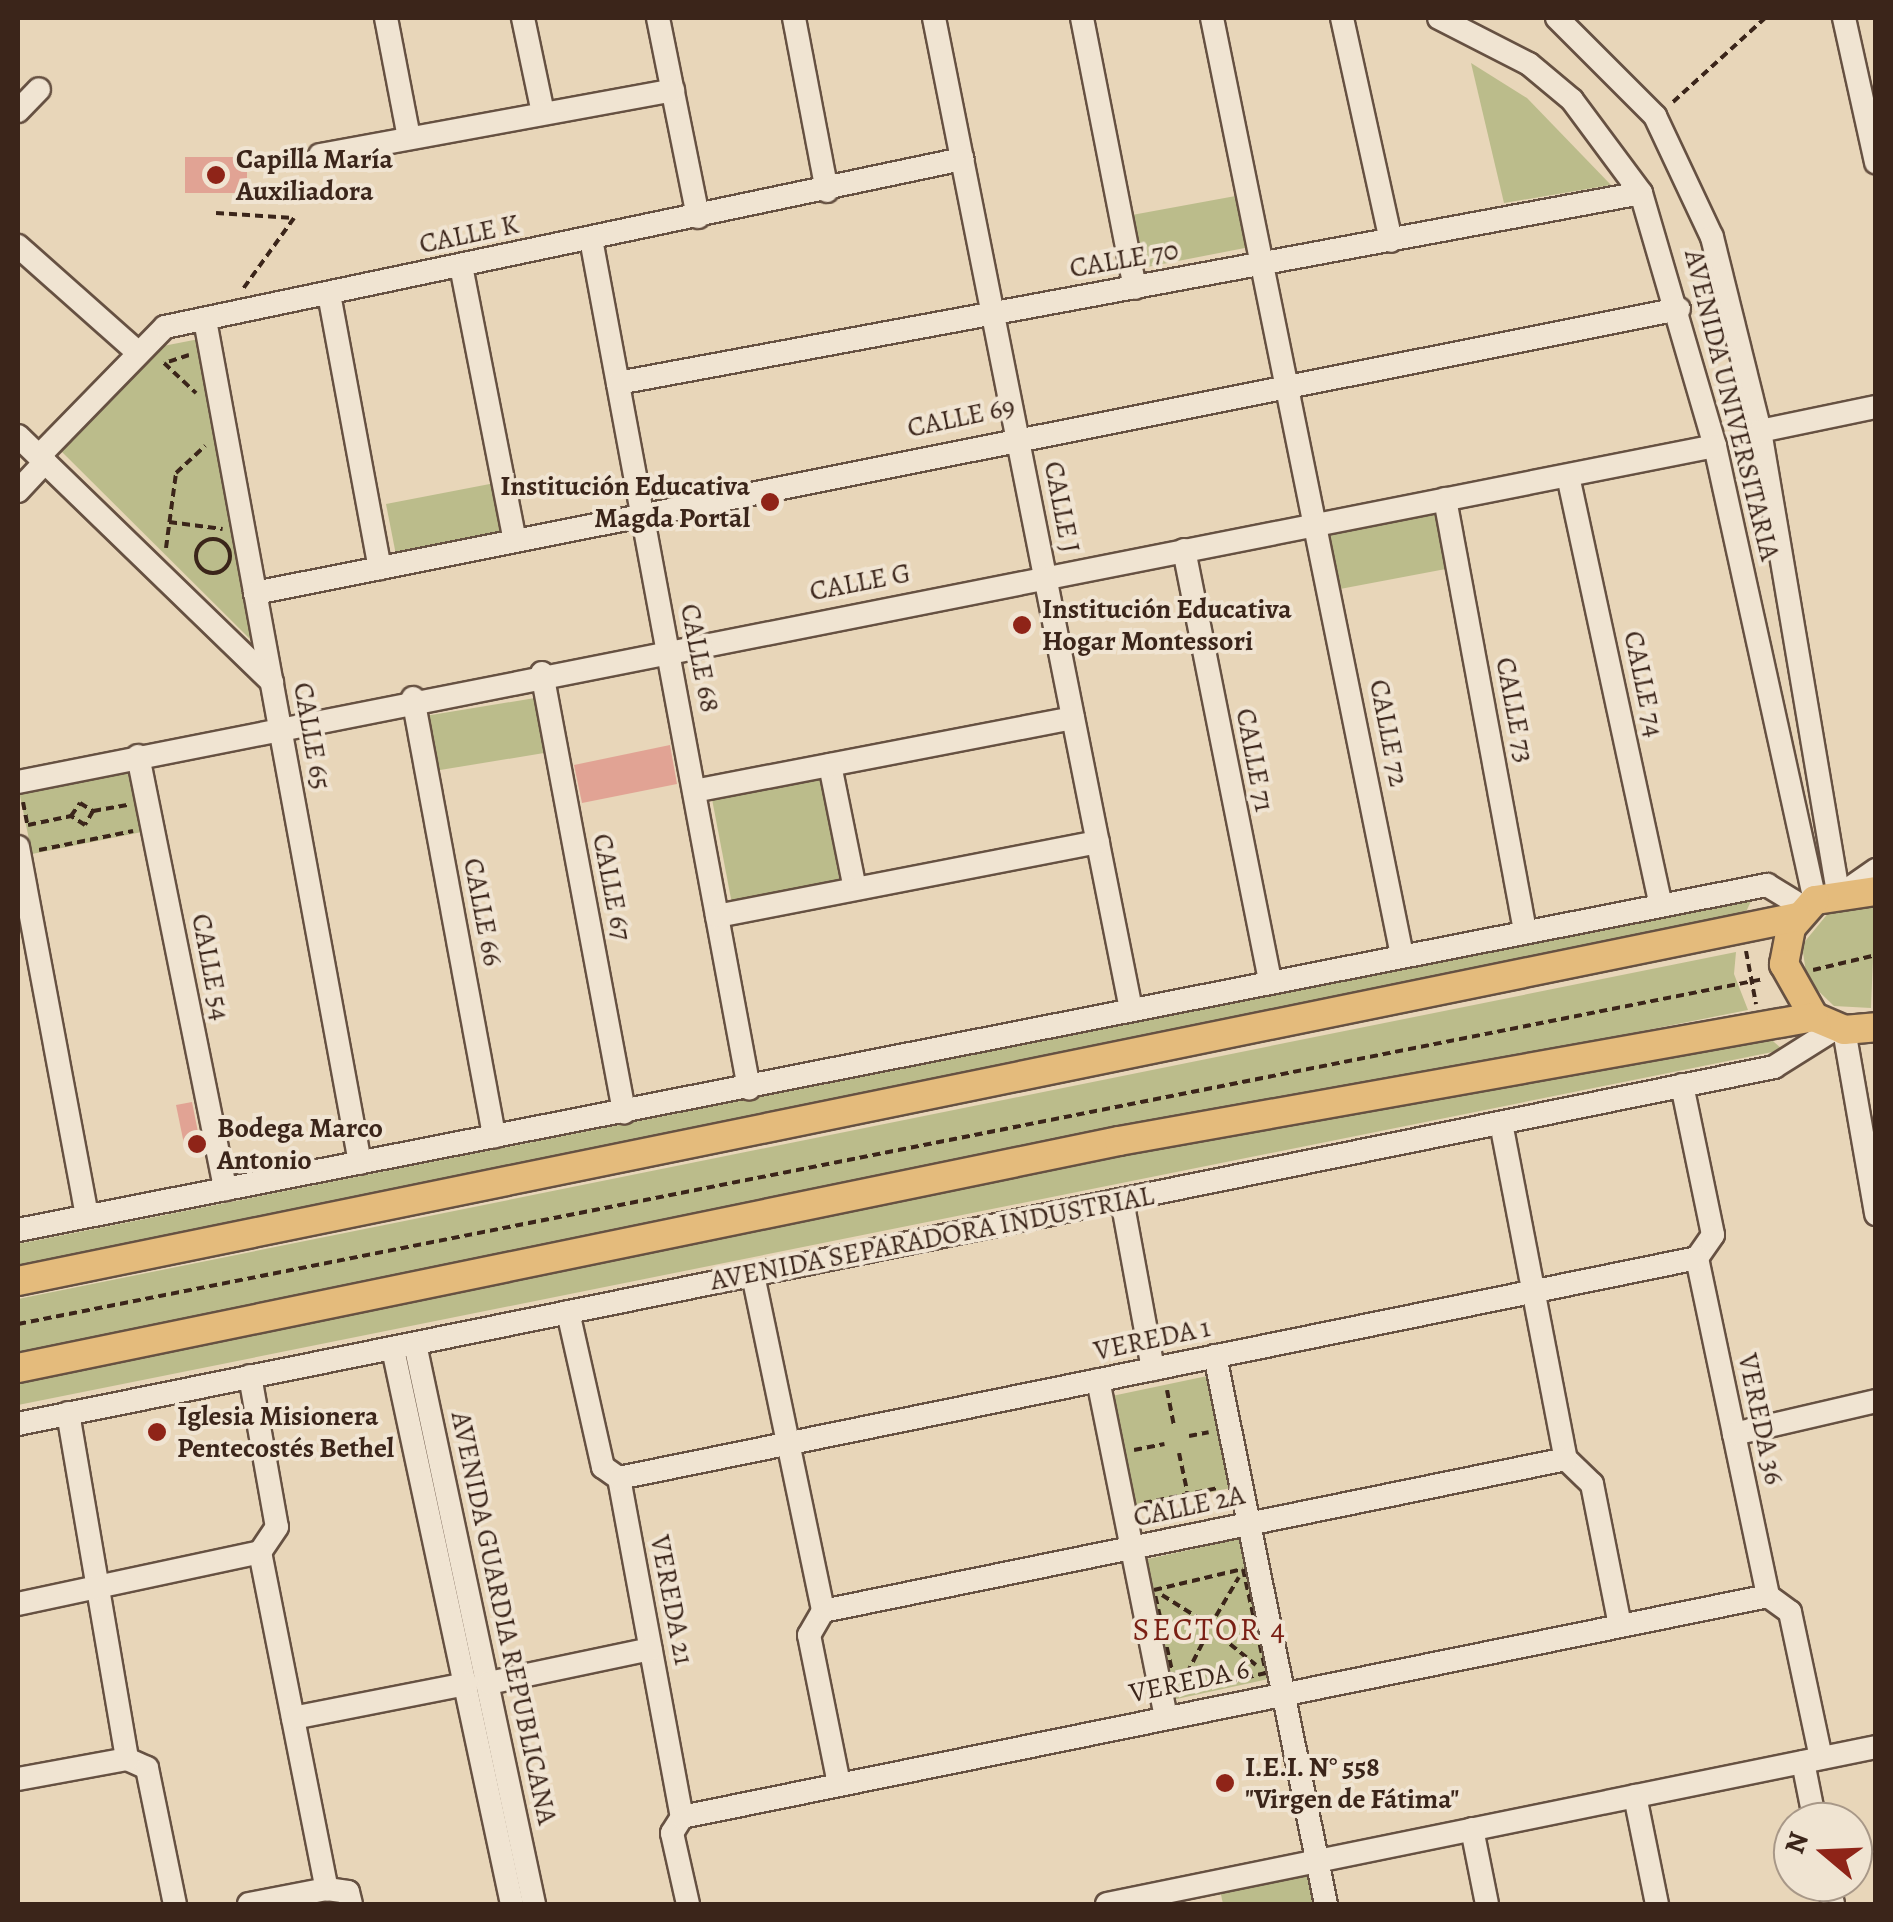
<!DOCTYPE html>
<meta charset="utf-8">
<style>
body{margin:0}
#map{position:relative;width:1893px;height:1922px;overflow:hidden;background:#e8d6b9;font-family:Alegreya,serif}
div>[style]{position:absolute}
.green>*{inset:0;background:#bbbc8b}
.building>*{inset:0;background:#e1a394}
.path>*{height:4px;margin-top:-2px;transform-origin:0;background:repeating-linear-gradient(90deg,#3b251a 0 8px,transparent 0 13px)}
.path>.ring{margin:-2px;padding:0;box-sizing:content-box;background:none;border:4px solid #3b251a;border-radius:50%}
.roads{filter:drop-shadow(2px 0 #665142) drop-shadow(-2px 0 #665142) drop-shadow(0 2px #665142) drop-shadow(0 -2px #665142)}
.minor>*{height:22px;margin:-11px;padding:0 11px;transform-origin:11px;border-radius:11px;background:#f0e4d2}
.major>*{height:28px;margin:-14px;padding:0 14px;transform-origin:14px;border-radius:14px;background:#e4bb7c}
.dots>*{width:28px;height:28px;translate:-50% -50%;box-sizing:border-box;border:5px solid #f0e4d2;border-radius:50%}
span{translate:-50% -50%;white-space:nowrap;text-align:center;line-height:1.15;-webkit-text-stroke:8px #f0e4d2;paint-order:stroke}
.poi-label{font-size:28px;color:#3b251a;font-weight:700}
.left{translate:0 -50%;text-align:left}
.right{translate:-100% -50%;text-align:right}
.street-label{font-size:28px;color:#3b251a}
.quarter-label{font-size:32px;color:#7a1f14;letter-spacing:2.5px}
.frame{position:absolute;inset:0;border:20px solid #3b251a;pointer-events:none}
.north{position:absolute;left:1773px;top:1802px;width:100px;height:100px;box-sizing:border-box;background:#f0e4d2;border:2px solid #a89888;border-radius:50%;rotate:289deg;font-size:28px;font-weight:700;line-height:40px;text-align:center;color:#3b251a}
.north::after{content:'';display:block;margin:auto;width:35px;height:45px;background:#8f2418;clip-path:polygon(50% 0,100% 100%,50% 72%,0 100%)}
</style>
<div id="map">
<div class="green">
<i style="clip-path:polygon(1471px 63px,1527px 98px,1611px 185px,1504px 203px)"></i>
<i style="clip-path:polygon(1241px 195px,1250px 247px,1142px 268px,1132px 215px)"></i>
<i style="clip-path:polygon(199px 339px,260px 649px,60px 450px,158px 347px)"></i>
<i style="clip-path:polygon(495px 483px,505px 534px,396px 555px,386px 504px)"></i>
<i style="clip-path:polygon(1441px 513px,1451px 568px,1340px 589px,1330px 534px)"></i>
<i style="clip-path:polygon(535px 698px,544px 753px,434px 771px,425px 716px)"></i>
<i style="clip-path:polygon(135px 768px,147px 831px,32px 854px,19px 791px)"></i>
<i style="clip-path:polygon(820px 778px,840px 883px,732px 904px,712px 799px)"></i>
<i style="clip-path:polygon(1751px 901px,1740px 925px,18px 1266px,18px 1244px)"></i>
<i style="clip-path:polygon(1834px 906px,1875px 906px,1871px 1008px,1834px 1006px,1807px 980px,1802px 945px)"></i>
<i style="clip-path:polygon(1736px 952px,1734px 974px,1748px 1010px,18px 1353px,18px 1299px)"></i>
<i style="clip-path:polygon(1758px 1028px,1783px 1050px,18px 1405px,18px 1377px)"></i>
<i style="clip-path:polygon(1212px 1375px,1235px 1487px,1136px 1509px,1112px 1396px)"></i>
<i style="clip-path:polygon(1244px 1538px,1273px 1678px,1172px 1700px,1143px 1560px)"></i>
<i style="clip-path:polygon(1309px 1872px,1315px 1904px,1223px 1904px,1220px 1890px)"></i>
</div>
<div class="building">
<i style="clip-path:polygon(185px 157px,247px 157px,247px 193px,185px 193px)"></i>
<i style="clip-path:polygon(670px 745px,677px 784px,582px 803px,574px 765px)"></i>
<i style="clip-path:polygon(192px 1102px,200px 1142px,184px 1144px,176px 1105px)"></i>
</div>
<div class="path">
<i style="left:1673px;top:102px;width:125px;rotate:-42.4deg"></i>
<i style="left:216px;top:213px;width:78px;rotate:3.7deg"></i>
<i style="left:294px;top:218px;width:87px;rotate:125.7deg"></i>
<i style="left:189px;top:355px;width:26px;rotate:162deg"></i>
<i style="left:164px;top:363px;width:44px;rotate:43.2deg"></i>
<i style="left:169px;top:522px;width:54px;rotate:7.4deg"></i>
<i class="ring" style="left:196px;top:539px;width:30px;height:30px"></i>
<i style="left:166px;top:548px;width:76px;rotate:-82.4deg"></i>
<i style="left:176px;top:473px;width:40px;rotate:-43deg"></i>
<i style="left:23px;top:802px;width:25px;rotate:79deg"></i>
<i style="left:93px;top:811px;width:16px;rotate:120deg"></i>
<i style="left:85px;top:825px;width:17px;rotate:-147deg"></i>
<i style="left:71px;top:816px;width:16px;rotate:-55deg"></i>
<i style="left:80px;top:803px;width:15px;rotate:32deg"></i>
<i style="left:93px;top:811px;width:36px;rotate:-10deg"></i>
<i style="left:28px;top:825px;width:44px;rotate:-11.8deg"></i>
<i style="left:39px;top:850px;width:96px;rotate:-11.4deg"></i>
<i style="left:1746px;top:951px;width:54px;rotate:79.3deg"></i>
<i style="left:1813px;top:970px;width:65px;rotate:-13.4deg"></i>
<i style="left:18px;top:1324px;width:1780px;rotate:-11.18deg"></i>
<i style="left:1167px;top:1390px;width:38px;rotate:79deg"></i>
<i style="left:1189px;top:1436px;width:20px;rotate:-11deg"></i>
<i style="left:1134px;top:1450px;width:31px;rotate:-11deg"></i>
<i style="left:1179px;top:1453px;width:40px;rotate:78deg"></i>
<i style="left:1144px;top:1503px;width:76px;rotate:-11.5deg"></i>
<i style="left:1243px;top:1569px;width:107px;rotate:77.5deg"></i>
<i style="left:1266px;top:1673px;width:91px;rotate:167.3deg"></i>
<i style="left:1177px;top:1693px;width:106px;rotate:-102.6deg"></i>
<i style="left:1154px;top:1590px;width:91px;rotate:-13.3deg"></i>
<i style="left:1162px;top:1595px;width:45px;rotate:32.3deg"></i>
<i style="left:1216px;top:1616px;width:45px;rotate:-59.5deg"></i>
<i style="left:1220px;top:1636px;width:46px;rotate:38.9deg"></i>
<i style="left:1181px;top:1685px;width:51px;rotate:-62.9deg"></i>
<i style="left:1266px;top:1904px;width:8px"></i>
</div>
<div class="roads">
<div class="minor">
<i style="left:386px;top:18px;width:122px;rotate:79.1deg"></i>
<i style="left:523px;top:18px;width:97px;rotate:78.1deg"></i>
<i style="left:658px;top:18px;width:203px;rotate:78.6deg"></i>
<i style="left:794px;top:18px;width:176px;rotate:79.2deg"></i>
<i style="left:934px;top:18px;width:1010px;rotate:78.76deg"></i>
<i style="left:1082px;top:18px;width:275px;rotate:78.9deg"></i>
<i style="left:1212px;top:18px;width:956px;rotate:78.54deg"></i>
<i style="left:1342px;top:18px;width:228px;rotate:77.6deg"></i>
<i style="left:1439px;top:18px;width:101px;rotate:27.1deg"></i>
<i style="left:1529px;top:64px;width:56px;rotate:39.9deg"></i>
<i style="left:1572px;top:100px;width:116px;rotate:53.4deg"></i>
<i style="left:1641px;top:193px;width:264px;rotate:73.7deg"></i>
<i style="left:1715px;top:446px;width:465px;rotate:77.6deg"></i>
<i style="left:1557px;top:18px;width:139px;rotate:45deg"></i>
<i style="left:1655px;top:116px;width:134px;rotate:64.8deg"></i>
<i style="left:1712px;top:237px;width:200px;rotate:76.1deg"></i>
<i style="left:1760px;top:431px;width:466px;rotate:80.4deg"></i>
<i style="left:1844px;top:18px;width:148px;rotate:77.5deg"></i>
<i style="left:18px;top:111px;width:30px;rotate:-46deg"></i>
<i style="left:320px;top:155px;width:359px;rotate:-10.4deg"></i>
<i style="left:591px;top:239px;width:864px;rotate:79.46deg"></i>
<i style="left:18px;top:246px;width:155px;rotate:41.6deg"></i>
<i style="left:461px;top:266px;width:279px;rotate:78.9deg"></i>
<i style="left:329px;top:294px;width:279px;rotate:79.5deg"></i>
<i style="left:205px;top:320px;width:857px;rotate:79.58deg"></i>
<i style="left:618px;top:383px;width:1040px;rotate:-10.52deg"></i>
<i style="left:1760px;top:431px;width:118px;rotate:-11.7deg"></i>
<i style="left:18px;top:436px;width:354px;rotate:44.1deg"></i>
<i style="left:39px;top:456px;width:180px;rotate:-45.7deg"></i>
<i style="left:165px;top:327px;width:815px;rotate:-11.9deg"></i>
<i style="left:1568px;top:476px;width:439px;rotate:77.8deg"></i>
<i style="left:18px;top:491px;width:40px;rotate:-47deg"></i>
<i style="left:1445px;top:499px;width:439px;rotate:79.5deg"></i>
<i style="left:1184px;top:550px;width:439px;rotate:78.7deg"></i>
<i style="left:255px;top:593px;width:1452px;rotate:-11.28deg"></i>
<i style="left:542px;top:673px;width:447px;rotate:79.4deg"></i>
<i style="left:413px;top:698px;width:446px;rotate:79.5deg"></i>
<i style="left:138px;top:756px;width:442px;rotate:78.6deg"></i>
<i style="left:830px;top:765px;width:126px;rotate:78.6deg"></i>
<i style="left:18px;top:782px;width:1730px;rotate:-11.2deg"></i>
<i style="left:694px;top:791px;width:386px;rotate:-10.9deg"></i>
<i style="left:18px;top:847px;width:375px;rotate:79.4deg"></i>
<i style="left:1850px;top:888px;width:32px;rotate:-35deg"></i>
<i style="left:717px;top:916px;width:388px;rotate:-11deg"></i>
<i style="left:1844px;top:1030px;width:187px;rotate:80.1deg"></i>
<i style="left:1682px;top:1085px;width:153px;rotate:78.3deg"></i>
<i style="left:1713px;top:1235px;width:28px;rotate:125deg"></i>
<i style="left:1697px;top:1258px;width:180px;rotate:78.1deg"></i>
<i style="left:1734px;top:1434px;width:166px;rotate:78.1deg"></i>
<i style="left:1768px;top:1596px;width:27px;rotate:36deg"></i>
<i style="left:1790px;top:1612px;width:149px;rotate:78deg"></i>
<i style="left:1501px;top:1123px;width:342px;rotate:79.1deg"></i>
<i style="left:1122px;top:1200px;width:172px;rotate:79.6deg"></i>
<i style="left:18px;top:1230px;width:1783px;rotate:-11.16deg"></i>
<i style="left:1767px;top:885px;width:44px;rotate:31.2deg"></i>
<i style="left:753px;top:1275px;width:343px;rotate:78.2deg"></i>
<i style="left:568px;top:1312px;width:159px;rotate:77.3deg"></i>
<i style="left:603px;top:1467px;width:19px;rotate:35deg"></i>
<i style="left:619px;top:1478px;width:345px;rotate:79.5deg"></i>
<i style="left:682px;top:1817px;width:19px;rotate:122deg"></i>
<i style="left:672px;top:1833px;width:73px;rotate:77.3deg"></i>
<i style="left:415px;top:1344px;width:573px;rotate:78deg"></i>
<i style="left:393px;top:1349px;width:568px;rotate:77.9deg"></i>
<i style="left:1215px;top:1356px;width:559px;rotate:78.55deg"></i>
<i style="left:250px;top:1376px;width:153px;rotate:79.9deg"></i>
<i style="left:277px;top:1527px;width:30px;rotate:124deg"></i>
<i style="left:1098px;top:1380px;width:343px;rotate:78.6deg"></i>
<i style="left:68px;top:1413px;width:351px;rotate:80.3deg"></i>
<i style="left:18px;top:1424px;width:1792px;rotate:-11.49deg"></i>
<i style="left:1774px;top:1067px;width:73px;rotate:-32.2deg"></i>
<i style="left:1734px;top:1434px;width:146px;rotate:-13.1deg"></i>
<i style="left:1566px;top:1459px;width:36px;rotate:44deg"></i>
<i style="left:1592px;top:1484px;width:144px;rotate:78.8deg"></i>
<i style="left:619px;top:1478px;width:1100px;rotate:-11.53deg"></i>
<i style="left:260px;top:1552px;width:344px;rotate:78.8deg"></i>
<i style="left:18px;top:1604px;width:248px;rotate:-12.1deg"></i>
<i style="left:823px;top:1611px;width:758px;rotate:-11.56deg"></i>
<i style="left:823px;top:1611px;width:28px;rotate:120deg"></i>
<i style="left:809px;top:1635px;width:152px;rotate:78.6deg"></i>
<i style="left:489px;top:1683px;width:165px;rotate:-11.9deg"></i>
<i style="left:293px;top:1718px;width:177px;rotate:-11.1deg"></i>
<i style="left:127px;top:1759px;width:22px;rotate:24deg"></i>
<i style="left:147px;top:1768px;width:139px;rotate:78.4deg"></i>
<i style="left:1803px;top:1762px;width:61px;rotate:78.7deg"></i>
<i style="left:18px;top:1779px;width:111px;rotate:-10.4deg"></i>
<i style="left:1635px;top:1796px;width:110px;rotate:78.5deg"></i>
<i style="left:682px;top:1817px;width:1108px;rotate:-11.5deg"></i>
<i style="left:1472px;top:1829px;width:76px;rotate:78.7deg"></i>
<i style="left:1828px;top:1882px;width:23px;rotate:77deg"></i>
<i style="left:249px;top:1904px;width:79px;rotate:-10.9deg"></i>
<i style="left:327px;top:1889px;width:21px;rotate:8deg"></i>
<i style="left:348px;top:1892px;width:12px;rotate:76deg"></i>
<i style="left:1107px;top:1904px;width:785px;rotate:-11.54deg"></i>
</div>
<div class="major">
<i style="left:1876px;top:891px;width:62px;rotate:171.6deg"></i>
<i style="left:1815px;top:900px;width:37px;rotate:131deg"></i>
<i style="left:1791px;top:928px;width:37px;rotate:101deg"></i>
<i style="left:1784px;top:964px;width:61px;rotate:60.5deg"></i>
<i style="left:1814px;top:1017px;width:33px;rotate:23deg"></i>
<i style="left:1844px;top:1030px;width:32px;rotate:-5deg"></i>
<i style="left:18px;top:1281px;width:1816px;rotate:-11.56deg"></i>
<i style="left:18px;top:1368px;width:1124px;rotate:-11.65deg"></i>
<i style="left:1119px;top:1141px;width:706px;rotate:-10.12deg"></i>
</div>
</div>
<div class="dots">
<i style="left:216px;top:175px;background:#8f2418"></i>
<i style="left:770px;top:502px;background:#8f2418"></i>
<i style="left:1022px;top:625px;background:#8f2418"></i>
<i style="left:197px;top:1144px;background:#8f2418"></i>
<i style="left:157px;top:1432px;background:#8f2418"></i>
<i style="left:1225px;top:1783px;background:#8f2418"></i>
</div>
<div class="poi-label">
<span class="left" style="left:236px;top:175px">Capilla María<br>Auxiliadora</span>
<span class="right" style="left:750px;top:502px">Institución Educativa<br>Magda Portal</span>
<span class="left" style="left:1042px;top:625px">Institución Educativa<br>Hogar Montessori</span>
<span class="left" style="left:217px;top:1144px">Bodega Marco<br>Antonio</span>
<span class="left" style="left:177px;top:1432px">Iglesia Misionera<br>Pentecostés Bethel</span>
<span class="left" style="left:1245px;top:1783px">I.E.I. N° 558<br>"Virgen de Fátima"</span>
</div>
<div class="street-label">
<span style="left:469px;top:234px;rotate:-12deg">CALLE K</span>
<span style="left:1124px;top:259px;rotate:-10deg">CALLE 70</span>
<span style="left:1732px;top:405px;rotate:76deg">AVENIDA UNIVERSITARIA</span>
<span style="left:961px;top:417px;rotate:-12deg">CALLE 69</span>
<span style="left:1062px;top:507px;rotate:79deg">CALLE J</span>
<span style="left:860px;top:582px;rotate:-11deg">CALLE G</span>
<span style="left:700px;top:658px;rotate:79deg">CALLE 68</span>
<span style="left:1644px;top:684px;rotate:78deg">CALLE 74</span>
<span style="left:1515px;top:710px;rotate:79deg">CALLE 73</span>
<span style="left:1389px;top:733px;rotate:79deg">CALLE 72</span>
<span style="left:312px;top:736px;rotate:80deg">CALLE 65</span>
<span style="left:1255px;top:760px;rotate:79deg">CALLE 71</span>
<span style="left:612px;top:887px;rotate:79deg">CALLE 67</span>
<span style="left:483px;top:912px;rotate:79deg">CALLE 66</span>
<span style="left:211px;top:967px;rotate:79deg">CALLE 54</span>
<span style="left:932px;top:1238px;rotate:-11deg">AVENIDA SEPARADORA INDUSTRIAL</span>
<span style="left:1152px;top:1339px;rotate:-12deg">VEREDA 1</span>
<span style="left:1761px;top:1419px;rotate:78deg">VEREDA 36</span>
<span style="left:1189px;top:1506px;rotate:-12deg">CALLE 2A</span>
<span style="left:672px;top:1600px;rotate:79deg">VEREDA 21</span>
<span style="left:504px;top:1618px;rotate:78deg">AVENIDA GUARDIA REPUBLICANA</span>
<span style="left:1189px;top:1681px;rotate:-12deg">VEREDA 6</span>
</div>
<div class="quarter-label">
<span style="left:1210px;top:1629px">SECTOR 4</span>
</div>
<div class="frame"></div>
<div class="north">N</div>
</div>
